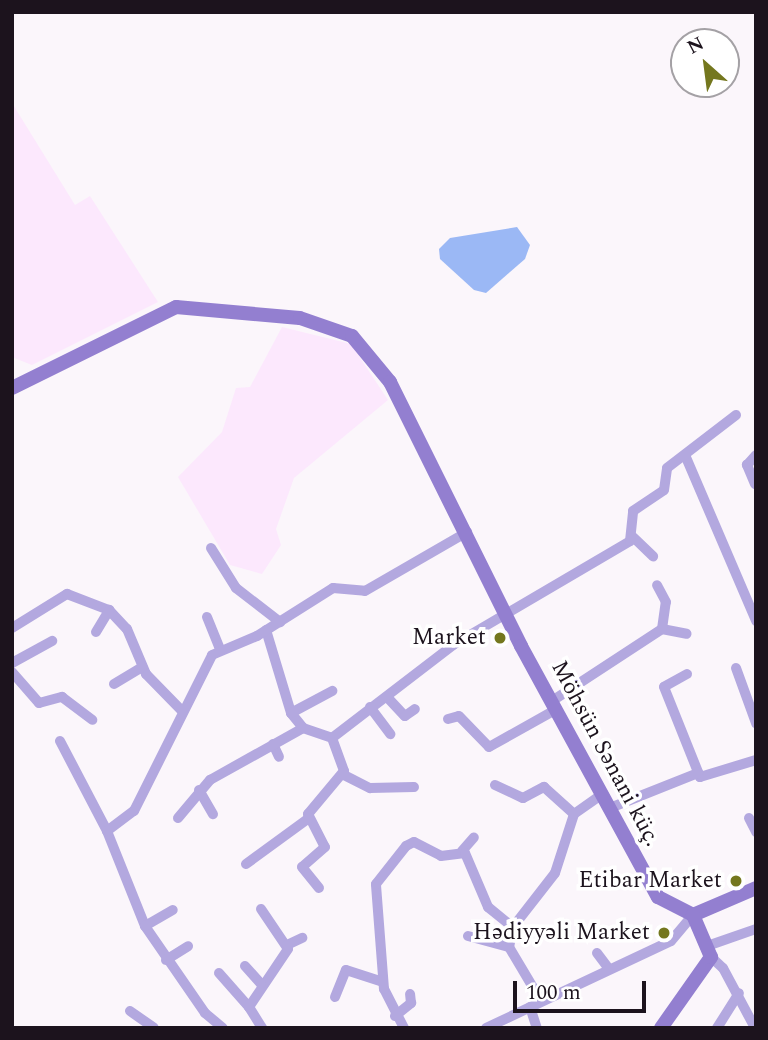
<!DOCTYPE html>
<meta charset="utf-8">
<style>
body{margin:0}
#map{position:relative;width:768px;height:1040px;overflow:hidden;background:#fbf6fb;font-family:Spectral,serif}
div>[style]{position:absolute}
.built>*{inset:0;background:#fce8fd}
.water>*{inset:0;background:#9bb8f5}
.street>*{height:10px;margin:-5px;padding:0 5px;transform-origin:5px;border-radius:5px;background:#b3a8df}
.secondary>*{height:14px;margin:-7px;padding:0 7px;transform-origin:7px;border-radius:7px;background:#937fd0}
.dots>*{width:19px;height:19px;translate:-50% -50%;box-sizing:border-box;border:4px solid #fff;border-radius:50%}
span{translate:-50% -50%;white-space:nowrap;text-align:center;line-height:1.15;-webkit-text-stroke:7px #fff;paint-order:stroke}
.poi-label{font-size:23px;color:#1c131d}
.right{translate:-100% -50%;text-align:right}
.street-label{font-size:23px;color:#1c131d}
.frame{position:absolute;inset:0;border:14px solid #1c131d;pointer-events:none}
.north{position:absolute;left:670px;top:28px;width:70px;height:70px;box-sizing:border-box;background:#fff;border:2px solid #a4a1a5;border-radius:50%;rotate:332deg;font-size:19px;font-weight:700;line-height:28px;text-align:center;color:#1c131d}
.north::after{content:'';display:block;margin:auto;width:24px;height:32px;background:#74771e;clip-path:polygon(50% 0,100% 100%,50% 72%,0 100%)}
.scale{position:absolute;left:513px;top:981px;width:133px;height:32px;box-sizing:border-box;border:4px solid #1c131d;border-top:0;padding-left:9px;font-size:21px;line-height:24px;white-space:nowrap;color:#1c131d;-webkit-text-stroke:5px #fff;paint-order:stroke}
</style>
<div id="map">
<div class="built">
<i style="clip-path:polygon(12px 103px,75px 205px,90px 196px,158px 302px,32px 365px,12px 357px)"></i>
<i style="clip-path:polygon(282px 327px,351px 344px,388px 400px,294px 478px,276px 529px,281px 545px,262px 574px,230px 565px,178px 477px,222px 432px,236px 388px,250px 387px)"></i>
</div>
<div class="water">
<i style="clip-path:polygon(517px 227px,530px 245px,525px 259px,486px 293px,474px 290px,440px 259px,439px 249px,450px 238px)"></i>
</div>
<div class="street">
<i style="left:685px;top:455px;width:181px;rotate:66.8deg"></i>
<i style="left:755px;top:484px;width:21px;rotate:-113deg"></i>
<i style="left:747px;top:465px;width:13px;rotate:-48deg"></i>
<i style="left:633px;top:537px;width:28px;rotate:44deg"></i>
<i style="left:211px;top:548px;width:47px;rotate:58deg"></i>
<i style="left:236px;top:588px;width:56px;rotate:37.7deg"></i>
<i style="left:207px;top:617px;width:35px;rotate:68deg"></i>
<i style="left:12px;top:628px;width:65px;rotate:-31.7deg"></i>
<i style="left:67px;top:594px;width:45px;rotate:20.9deg"></i>
<i style="left:109px;top:610px;width:26px;rotate:47deg"></i>
<i style="left:127px;top:629px;width:49px;rotate:67.1deg"></i>
<i style="left:146px;top:674px;width:50px;rotate:45.8deg"></i>
<i style="left:662px;top:629px;width:25px;rotate:11deg"></i>
<i style="left:266px;top:630px;width:87px;rotate:73.2deg"></i>
<i style="left:291px;top:713px;width:19px;rotate:51deg"></i>
<i style="left:303px;top:728px;width:31px;rotate:19deg"></i>
<i style="left:332px;top:738px;width:35px;rotate:70deg"></i>
<i style="left:344px;top:771px;width:56px;rotate:129.9deg"></i>
<i style="left:308px;top:814px;width:37px;rotate:63deg"></i>
<i style="left:325px;top:847px;width:30px;rotate:139deg"></i>
<i style="left:302px;top:867px;width:27px;rotate:51deg"></i>
<i style="left:96px;top:632px;width:26px;rotate:-59deg"></i>
<i style="left:12px;top:663px;width:46px;rotate:-28.8deg"></i>
<i style="left:736px;top:668px;width:59px;rotate:70deg"></i>
<i style="left:12px;top:672px;width:41px;rotate:48.9deg"></i>
<i style="left:39px;top:703px;width:24px;rotate:-15deg"></i>
<i style="left:62px;top:697px;width:38px;rotate:37deg"></i>
<i style="left:687px;top:674px;width:26px;rotate:151deg"></i>
<i style="left:664px;top:687px;width:97px;rotate:68.2deg"></i>
<i style="left:700px;top:777px;width:59px;rotate:-16.9deg"></i>
<i style="left:114px;top:684px;width:33px;rotate:-31deg"></i>
<i style="left:387px;top:697px;width:26px;rotate:47deg"></i>
<i style="left:405px;top:716px;width:12px;rotate:-35deg"></i>
<i style="left:552px;top:701px;width:131px;rotate:-33.2deg"></i>
<i style="left:662px;top:629px;width:27px;rotate:-82deg"></i>
<i style="left:666px;top:602px;width:19px;rotate:-118deg"></i>
<i style="left:370px;top:707px;width:34px;rotate:53deg"></i>
<i style="left:291px;top:713px;width:47px;rotate:-28.2deg"></i>
<i style="left:448px;top:719px;width:11px;rotate:-15deg"></i>
<i style="left:459px;top:716px;width:43px;rotate:45.9deg"></i>
<i style="left:489px;top:747px;width:78px;rotate:-29.2deg"></i>
<i style="left:332px;top:738px;width:153px;rotate:-37.5deg"></i>
<i style="left:453px;top:645px;width:205px;rotate:-30.4deg"></i>
<i style="left:630px;top:541px;width:30px;rotate:-84deg"></i>
<i style="left:633px;top:511px;width:37px;rotate:-34deg"></i>
<i style="left:664px;top:490px;width:22px;rotate:-82deg"></i>
<i style="left:667px;top:468px;width:87px;rotate:-37.5deg"></i>
<i style="left:60px;top:741px;width:102px;rotate:62.4deg"></i>
<i style="left:107px;top:831px;width:102px;rotate:68.2deg"></i>
<i style="left:145px;top:926px;width:106px;rotate:55.4deg"></i>
<i style="left:205px;top:1013px;width:23px;rotate:40deg"></i>
<i style="left:273px;top:744px;width:14px;rotate:65deg"></i>
<i style="left:344px;top:775px;width:29px;rotate:27deg"></i>
<i style="left:370px;top:788px;width:44px;rotate:-1.3deg"></i>
<i style="left:495px;top:785px;width:31px;rotate:25deg"></i>
<i style="left:523px;top:798px;width:24px;rotate:-28deg"></i>
<i style="left:544px;top:787px;width:40px;rotate:42deg"></i>
<i style="left:199px;top:790px;width:28px;rotate:60deg"></i>
<i style="left:610px;top:808px;width:95px;rotate:-21.7deg"></i>
<i style="left:178px;top:818px;width:50px;rotate:-49.9deg"></i>
<i style="left:210px;top:780px;width:107px;rotate:-29.2deg"></i>
<i style="left:749px;top:818px;width:16px;rotate:63deg"></i>
<i style="left:107px;top:831px;width:34px;rotate:-37deg"></i>
<i style="left:134px;top:811px;width:174px;rotate:-63.4deg"></i>
<i style="left:212px;top:655px;width:49px;rotate:-22.9deg"></i>
<i style="left:257px;top:636px;width:90px;rotate:-32.3deg"></i>
<i style="left:333px;top:588px;width:32px;rotate:5deg"></i>
<i style="left:365px;top:591px;width:118px;rotate:-30deg"></i>
<i style="left:462px;top:851px;width:18px;rotate:-49deg"></i>
<i style="left:246px;top:864px;width:78px;rotate:-36.1deg"></i>
<i style="left:261px;top:909px;width:48px;rotate:56deg"></i>
<i style="left:288px;top:949px;width:70px;rotate:123.9deg"></i>
<i style="left:249px;top:1007px;width:25px;rotate:58deg"></i>
<i style="left:145px;top:926px;width:32px;rotate:-30deg"></i>
<i style="left:513px;top:927px;width:20px;rotate:101deg"></i>
<i style="left:509px;top:947px;width:63px;rotate:59.3deg"></i>
<i style="left:468px;top:936px;width:42px;rotate:15deg"></i>
<i style="left:287px;top:945px;width:17px;rotate:-25deg"></i>
<i style="left:710px;top:945px;width:49px;rotate:-19.2deg"></i>
<i style="left:597px;top:953px;width:20px;rotate:53deg"></i>
<i style="left:711px;top:957px;width:16px;rotate:43deg"></i>
<i style="left:723px;top:968px;width:68px;rotate:61.9deg"></i>
<i style="left:166px;top:960px;width:26px;rotate:-32deg"></i>
<i style="left:245px;top:966px;width:24px;rotate:48deg"></i>
<i style="left:219px;top:973px;width:45px;rotate:48.6deg"></i>
<i style="left:335px;top:997px;width:29px;rotate:-68deg"></i>
<i style="left:346px;top:970px;width:39px;rotate:18deg"></i>
<i style="left:530px;top:1007px;width:22px;rotate:72deg"></i>
<i style="left:130px;top:1011px;width:29px;rotate:35deg"></i>
<i style="left:395px;top:1016px;width:21px;rotate:-39deg"></i>
<i style="left:411px;top:1003px;width:9px;rotate:-96deg"></i>
<i style="left:404px;top:1028px;width:44px;rotate:-117.1deg"></i>
<i style="left:384px;top:989px;width:105px;rotate:-94.4deg"></i>
<i style="left:376px;top:884px;width:48px;rotate:-51.7deg"></i>
<i style="left:406px;top:846px;width:9px;rotate:-27deg"></i>
<i style="left:414px;top:842px;width:30px;rotate:27deg"></i>
<i style="left:441px;top:856px;width:24px;rotate:-7deg"></i>
<i style="left:465px;top:853px;width:59px;rotate:66.9deg"></i>
<i style="left:488px;top:907px;width:32px;rotate:39deg"></i>
<i style="left:513px;top:927px;width:68px;rotate:-52.1deg"></i>
<i style="left:555px;top:873px;width:62px;rotate:-72.1deg"></i>
<i style="left:574px;top:814px;width:35px;rotate:-35deg"></i>
<i style="left:486px;top:1028px;width:204px;rotate:-25.2deg"></i>
<i style="left:671px;top:941px;width:34px;rotate:-50deg"></i>
<i style="left:717px;top:1028px;width:41px;rotate:-57.8deg"></i>
</div>
<div class="secondary">
<i style="left:12px;top:388px;width:183px;rotate:-26.3deg"></i>
<i style="left:176px;top:307px;width:124px;rotate:5.1deg"></i>
<i style="left:300px;top:318px;width:55px;rotate:19.1deg"></i>
<i style="left:352px;top:336px;width:60px;rotate:50.4deg"></i>
<i style="left:390px;top:382px;width:295px;rotate:63.6deg"></i>
<i style="left:521px;top:646px;width:286px;rotate:61.4deg"></i>
<i style="left:658px;top:897px;width:39px;rotate:27deg"></i>
<i style="left:693px;top:915px;width:69px;rotate:-23.2deg"></i>
<i style="left:661px;top:1028px;width:87px;rotate:-54.8deg"></i>
<i style="left:711px;top:957px;width:46px;rotate:-113.2deg"></i>
</div>
<div class="dots">
<i style="left:500px;top:638px;background:#74771e"></i>
<i style="left:736px;top:881px;background:#74771e"></i>
<i style="left:664px;top:933px;background:#74771e"></i>
</div>
<div class="poi-label">
<span class="right" style="left:486px;top:638px">Market</span>
<span class="right" style="left:722px;top:881px">Etibar Market</span>
<span class="right" style="left:650px;top:933px">Hədiyyəli Market</span>
</div>
<div class="street-label">
<span style="left:605px;top:754px;rotate:62deg">Möhsün Sənani küç.</span>
</div>
<div class="frame"></div>
<div class="north">N</div>
<div class="scale">100 m</div>
</div>
